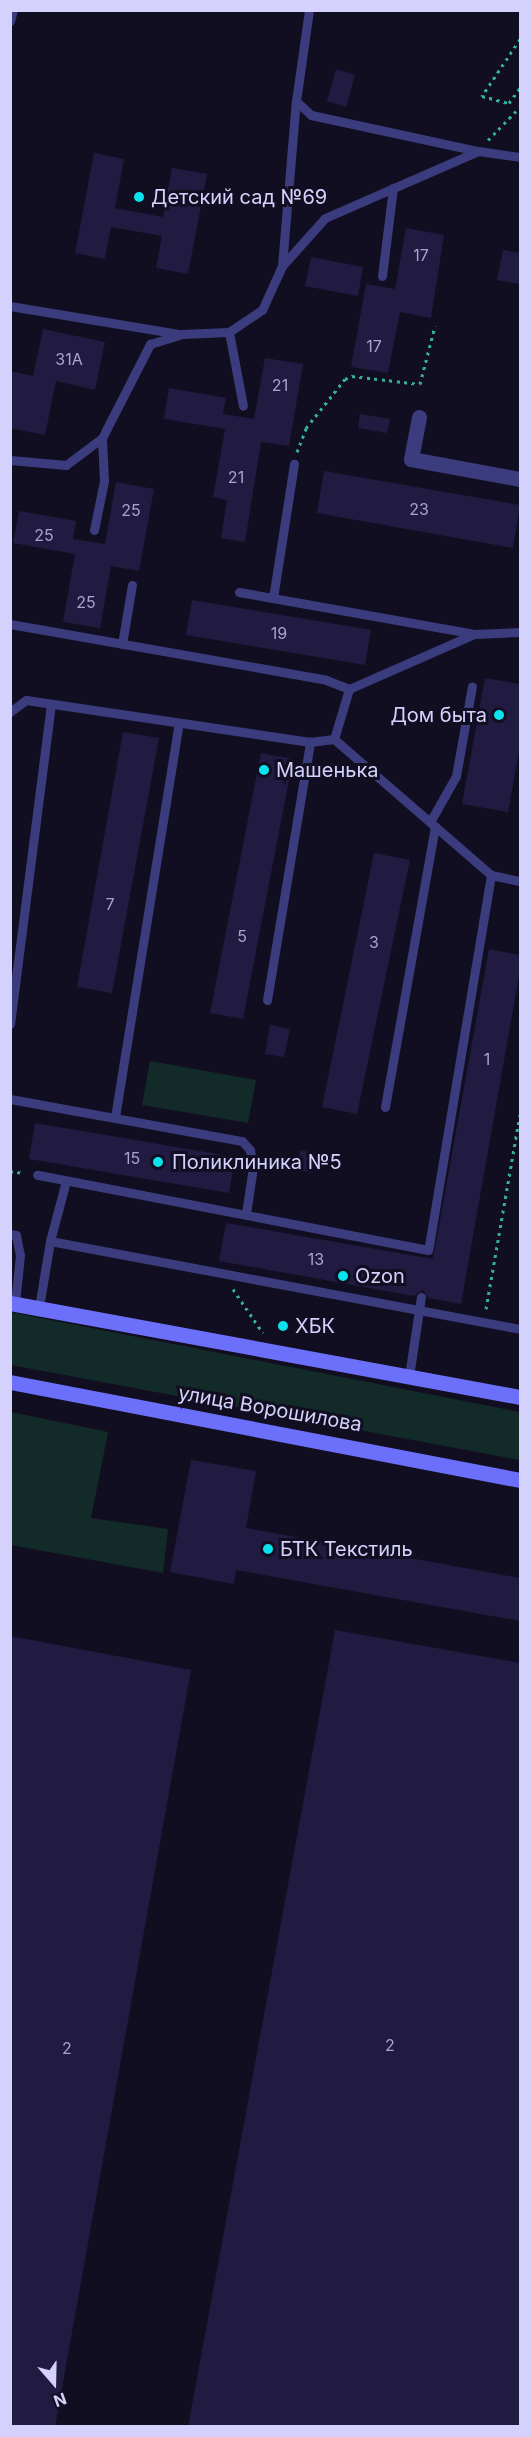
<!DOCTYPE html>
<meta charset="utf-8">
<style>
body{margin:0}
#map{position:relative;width:531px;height:2437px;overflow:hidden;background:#110e21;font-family:Inter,sans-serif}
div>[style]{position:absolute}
.green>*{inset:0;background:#122b29}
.building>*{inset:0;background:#211b41}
.path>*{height:3px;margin-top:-1.5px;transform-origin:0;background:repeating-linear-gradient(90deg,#33aea1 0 3px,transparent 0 7.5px)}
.lane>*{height:9px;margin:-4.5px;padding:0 4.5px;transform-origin:4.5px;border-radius:4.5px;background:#3b3c7e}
.street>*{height:15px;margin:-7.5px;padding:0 7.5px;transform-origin:7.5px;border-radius:7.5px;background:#3b3c7e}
.secondary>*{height:15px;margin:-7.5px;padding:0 7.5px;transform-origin:7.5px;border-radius:7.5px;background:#6c6ff9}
.dots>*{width:16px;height:16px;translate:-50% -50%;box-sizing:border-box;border:3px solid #110e21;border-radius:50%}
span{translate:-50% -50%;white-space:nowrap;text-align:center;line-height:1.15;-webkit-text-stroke:6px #110e21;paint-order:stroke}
.number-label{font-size:16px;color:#a7a4ce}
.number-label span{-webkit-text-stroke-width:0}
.poi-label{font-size:20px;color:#d4d1fd}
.left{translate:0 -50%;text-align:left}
.right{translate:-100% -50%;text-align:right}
.street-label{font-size:20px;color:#d4d1fd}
.frame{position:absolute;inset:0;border:12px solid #d4d1fd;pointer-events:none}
.north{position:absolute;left:24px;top:2353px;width:60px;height:60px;-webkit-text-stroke:4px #110e21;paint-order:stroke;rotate:160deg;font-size:16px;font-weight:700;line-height:24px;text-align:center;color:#d4d1fd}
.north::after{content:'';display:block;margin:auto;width:21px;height:27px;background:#d4d1fd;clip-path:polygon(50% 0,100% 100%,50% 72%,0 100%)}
</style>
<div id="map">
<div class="green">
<i style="clip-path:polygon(150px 1061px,256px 1080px,248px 1123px,142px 1105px)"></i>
<i style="clip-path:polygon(10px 1312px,520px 1412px,520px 1460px,11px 1365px)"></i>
<i style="clip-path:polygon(11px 1412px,108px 1432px,91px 1518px,168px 1529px,163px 1573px,11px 1545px)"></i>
</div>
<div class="building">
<i style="clip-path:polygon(336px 69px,355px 75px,346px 107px,327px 101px)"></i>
<i style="clip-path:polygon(94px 153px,124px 159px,115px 208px,163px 217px,172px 168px,207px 174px,188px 274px,156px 268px,162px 236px,111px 227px,105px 259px,75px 253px)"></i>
<i style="clip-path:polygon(406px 228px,444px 235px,431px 318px,400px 312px,388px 373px,351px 367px,366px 284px,395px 289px)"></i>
<i style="clip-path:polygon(503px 250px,520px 253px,520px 284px,497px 280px)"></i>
<i style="clip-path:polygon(311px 257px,363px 267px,358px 296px,305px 286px)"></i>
<i style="clip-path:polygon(43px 329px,105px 342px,95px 390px,56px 381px,45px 435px,10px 428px,10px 371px,33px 376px)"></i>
<i style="clip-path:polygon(265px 358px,303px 364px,289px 446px,261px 442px,245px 542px,221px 538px,227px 500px,213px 497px,225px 429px,164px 419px,169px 388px,226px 398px,223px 414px,254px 419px)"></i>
<i style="clip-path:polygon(360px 414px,390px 419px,387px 433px,358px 428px)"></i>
<i style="clip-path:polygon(324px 471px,520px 505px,513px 548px,317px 513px)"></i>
<i style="clip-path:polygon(116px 482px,154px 489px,139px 571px,111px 566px,100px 628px,63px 622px,75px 554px,13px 543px,19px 511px,76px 521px,73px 539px,105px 544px)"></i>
<i style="clip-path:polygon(192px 600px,371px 630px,365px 665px,186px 635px)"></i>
<i style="clip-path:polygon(485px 678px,520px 684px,520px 746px,508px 812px,462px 804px)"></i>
<i style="clip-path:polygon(123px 732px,159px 738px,112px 993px,77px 987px)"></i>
<i style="clip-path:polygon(261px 753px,293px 759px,243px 1019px,210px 1013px)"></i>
<i style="clip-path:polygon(374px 853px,410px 860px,357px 1114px,322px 1107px)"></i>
<i style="clip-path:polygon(489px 949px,520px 955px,520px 970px,461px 1304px,428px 1298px,423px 1290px,414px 1296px,219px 1261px,226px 1223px,433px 1259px)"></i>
<i style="clip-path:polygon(270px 1025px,290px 1029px,284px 1057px,265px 1054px)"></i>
<i style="clip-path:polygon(35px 1123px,235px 1157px,229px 1193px,29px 1159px)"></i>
<i style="clip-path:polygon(300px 1150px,317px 1153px,313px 1173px,297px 1170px)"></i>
<i style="clip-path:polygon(191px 1460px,256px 1471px,246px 1528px,520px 1578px,520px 1621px,236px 1570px,234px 1584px,170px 1572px)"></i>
<i style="clip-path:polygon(335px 1630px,520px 1663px,520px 2427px,188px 2427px)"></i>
<i style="clip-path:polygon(10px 1636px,191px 1670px,55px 2427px,10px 2427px)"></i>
</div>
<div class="path">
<i style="left:520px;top:39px;width:69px;rotate:123.7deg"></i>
<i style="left:482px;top:96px;width:28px;rotate:15deg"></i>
<i style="left:509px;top:103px;width:19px;rotate:-54deg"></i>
<i style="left:488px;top:140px;width:46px;rotate:-45.9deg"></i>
<i style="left:297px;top:452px;width:26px;rotate:-69deg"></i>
<i style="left:306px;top:428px;width:63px;rotate:-51.5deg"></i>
<i style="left:345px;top:379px;width:8px;rotate:-23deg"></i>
<i style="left:352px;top:376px;width:68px;rotate:6.7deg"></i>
<i style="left:420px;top:384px;width:60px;rotate:-75.5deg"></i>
<i style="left:10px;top:1171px;width:14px;rotate:8deg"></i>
<i style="left:233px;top:1289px;width:53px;rotate:55.7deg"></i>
<i style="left:486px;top:1309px;width:197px;rotate:-80.1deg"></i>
</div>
<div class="lane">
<i style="left:309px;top:10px;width:92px;rotate:98.1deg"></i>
<i style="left:296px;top:101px;width:21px;rotate:43deg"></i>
<i style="left:311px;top:115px;width:171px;rotate:12.2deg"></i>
<i style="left:10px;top:21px;width:11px;rotate:-75deg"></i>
<i style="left:282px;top:266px;width:166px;rotate:-85.2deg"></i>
<i style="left:382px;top:276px;width:89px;rotate:-82.9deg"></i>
<i style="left:10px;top:306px;width:172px;rotate:9.4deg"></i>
<i style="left:229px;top:332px;width:75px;rotate:79.3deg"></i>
<i style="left:10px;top:460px;width:56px;rotate:5.1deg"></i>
<i style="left:66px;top:465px;width:45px;rotate:-36.9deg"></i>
<i style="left:102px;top:438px;width:106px;rotate:-62.9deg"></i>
<i style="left:150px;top:344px;width:34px;rotate:-17deg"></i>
<i style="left:182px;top:334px;width:47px;rotate:-2.4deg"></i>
<i style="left:229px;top:332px;width:40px;rotate:-34deg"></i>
<i style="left:262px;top:310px;width:48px;rotate:-65.6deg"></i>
<i style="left:282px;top:266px;width:64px;rotate:-48.1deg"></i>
<i style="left:325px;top:218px;width:167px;rotate:-23.6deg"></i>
<i style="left:478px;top:151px;width:42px;rotate:8.1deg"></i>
<i style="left:94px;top:530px;width:50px;rotate:-78.5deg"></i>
<i style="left:104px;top:481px;width:43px;rotate:-92.7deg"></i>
<i style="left:239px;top:592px;width:239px;rotate:10.1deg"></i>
<i style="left:273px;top:598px;width:136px;rotate:-81.1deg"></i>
<i style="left:10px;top:624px;width:321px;rotate:10deg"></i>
<i style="left:326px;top:680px;width:25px;rotate:21deg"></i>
<i style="left:122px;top:644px;width:60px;rotate:-80.4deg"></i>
<i style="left:10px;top:712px;width:20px;rotate:-37deg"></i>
<i style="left:26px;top:700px;width:287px;rotate:8.4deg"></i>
<i style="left:310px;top:742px;width:24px;rotate:-7deg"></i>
<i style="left:334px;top:739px;width:208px;rotate:40.9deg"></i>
<i style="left:491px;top:875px;width:380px;rotate:99.5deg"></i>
<i style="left:428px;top:1250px;width:398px;rotate:-169.1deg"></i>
<i style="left:334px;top:739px;width:52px;rotate:-73.3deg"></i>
<i style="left:349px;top:689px;width:137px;rotate:-23.7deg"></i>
<i style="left:474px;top:634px;width:46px;rotate:-2.5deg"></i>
<i style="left:430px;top:822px;width:53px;rotate:-60.5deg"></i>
<i style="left:456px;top:776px;width:91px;rotate:-79.9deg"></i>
<i style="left:491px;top:875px;width:30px;rotate:12deg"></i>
<i style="left:267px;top:1000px;width:262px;rotate:-80.5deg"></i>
<i style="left:10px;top:1024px;width:322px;rotate:-82.7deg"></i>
<i style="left:10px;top:1099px;width:236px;rotate:10.3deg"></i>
<i style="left:242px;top:1141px;width:12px;rotate:48deg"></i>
<i style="left:250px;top:1150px;width:17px;rotate:80deg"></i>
<i style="left:253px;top:1167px;width:48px;rotate:98.5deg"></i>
<i style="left:385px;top:1107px;width:285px;rotate:-79.9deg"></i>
<i style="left:115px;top:1117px;width:399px;rotate:-80.8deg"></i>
<i style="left:10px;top:1234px;width:6px;rotate:9deg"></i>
<i style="left:16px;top:1235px;width:20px;rotate:79deg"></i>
<i style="left:20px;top:1255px;width:48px;rotate:95.9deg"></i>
<i style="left:50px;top:1241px;width:478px;rotate:10.6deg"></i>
<i style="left:39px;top:1307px;width:67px;rotate:-80.5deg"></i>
<i style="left:50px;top:1241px;width:62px;rotate:-75.1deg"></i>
<i style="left:409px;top:1376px;width:80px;rotate:-81.4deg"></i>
</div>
<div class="street">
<i style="left:419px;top:417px;width:43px;rotate:100.8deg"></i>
<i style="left:411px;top:459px;width:111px;rotate:10.4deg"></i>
</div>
<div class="secondary">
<i style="left:10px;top:1303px;width:519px;rotate:10.44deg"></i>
<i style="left:10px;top:1382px;width:519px;rotate:10.88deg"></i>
</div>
<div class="dots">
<i style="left:139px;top:197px;background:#0ae3ef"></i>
<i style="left:499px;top:715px;background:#0ae3ef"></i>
<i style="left:264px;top:770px;background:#0ae3ef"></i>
<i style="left:158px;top:1162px;background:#0ae3ef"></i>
<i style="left:343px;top:1276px;background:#0ae3ef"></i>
<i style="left:283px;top:1326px;background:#0ae3ef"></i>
<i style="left:268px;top:1549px;background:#0ae3ef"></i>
</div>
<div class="number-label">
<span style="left:421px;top:255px">17</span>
<span style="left:374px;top:346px">17</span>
<span style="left:69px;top:359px">31А</span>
<span style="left:280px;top:385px">21</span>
<span style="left:236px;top:477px">21</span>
<span style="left:419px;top:509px">23</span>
<span style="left:131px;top:510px">25</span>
<span style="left:44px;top:535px">25</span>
<span style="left:86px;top:602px">25</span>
<span style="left:279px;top:633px">19</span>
<span style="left:110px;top:904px">7</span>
<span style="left:242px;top:936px">5</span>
<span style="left:374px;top:942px">3</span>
<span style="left:487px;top:1059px">1</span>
<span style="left:132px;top:1158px">15</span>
<span style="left:316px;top:1259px">13</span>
<span style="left:390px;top:2045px">2</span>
<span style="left:67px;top:2048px">2</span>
</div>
<div class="poi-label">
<span class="left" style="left:151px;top:197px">Детский сад №69</span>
<span class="right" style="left:487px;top:715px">Дом быта</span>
<span class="left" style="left:276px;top:770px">Машенька</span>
<span class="left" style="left:172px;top:1162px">Поликлиника №5</span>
<span class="left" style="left:355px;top:1276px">Ozon</span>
<span class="left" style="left:295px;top:1326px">ХБК</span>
<span class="left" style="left:280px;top:1549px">БТК Текстиль</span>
</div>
<div class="street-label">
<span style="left:270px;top:1409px;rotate:10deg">улица Ворошилова</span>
</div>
<div class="frame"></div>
<div class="north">N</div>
</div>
